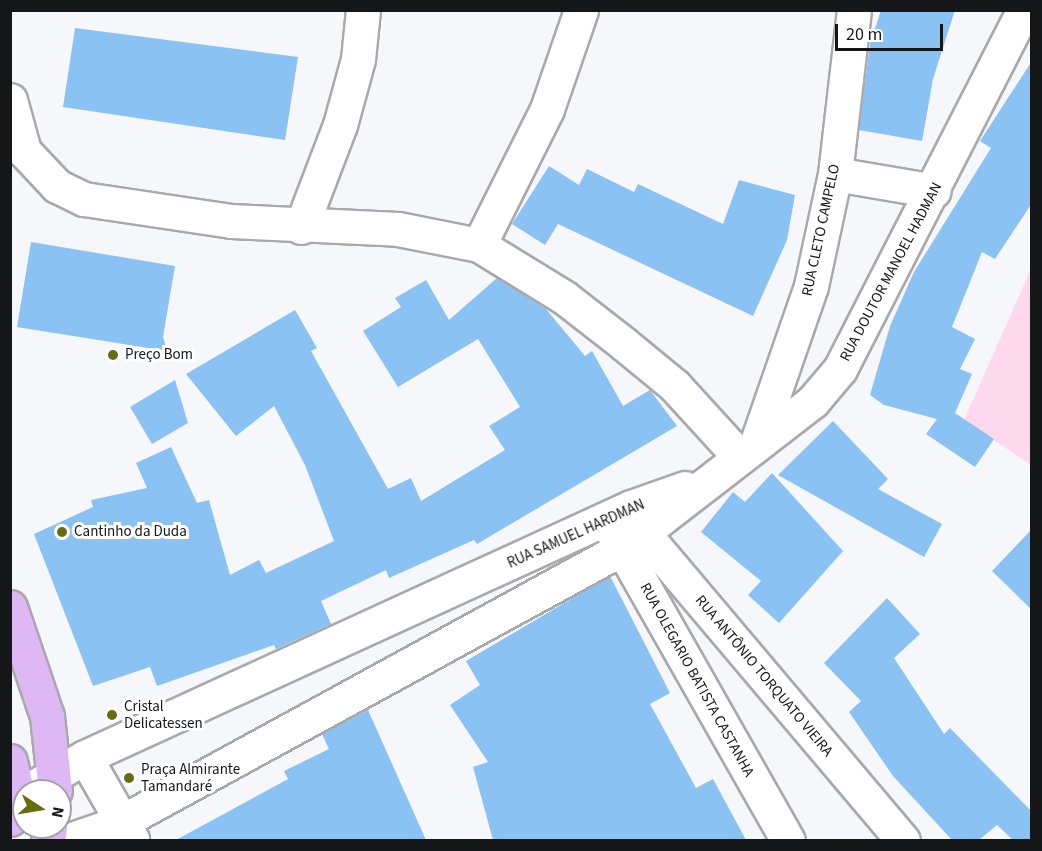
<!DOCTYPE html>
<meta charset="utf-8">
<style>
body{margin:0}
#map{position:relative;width:1042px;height:851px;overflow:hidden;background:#f6f7fa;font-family:"Source Sans 3",sans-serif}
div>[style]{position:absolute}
.green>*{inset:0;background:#fed8ec}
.building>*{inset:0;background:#89c2f3}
.roads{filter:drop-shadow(2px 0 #a9a9ad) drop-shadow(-2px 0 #a9a9ad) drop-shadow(0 2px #a9a9ad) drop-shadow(0 -2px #a9a9ad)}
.minor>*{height:33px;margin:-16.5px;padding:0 16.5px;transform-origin:16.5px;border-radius:16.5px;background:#fff}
.major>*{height:33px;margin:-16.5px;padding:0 16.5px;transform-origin:16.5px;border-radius:16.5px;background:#ddb8f5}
.dots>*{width:16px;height:16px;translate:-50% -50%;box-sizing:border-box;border:3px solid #fff;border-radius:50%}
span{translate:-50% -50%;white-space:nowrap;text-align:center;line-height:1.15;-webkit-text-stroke:6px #fff;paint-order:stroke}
.street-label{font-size:15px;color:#151617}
.poi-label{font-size:15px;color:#151617}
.left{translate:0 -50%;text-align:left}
.frame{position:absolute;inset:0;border:12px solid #151617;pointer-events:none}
.north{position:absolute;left:12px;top:779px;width:60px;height:60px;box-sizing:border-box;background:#fff;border:2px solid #a1a2a2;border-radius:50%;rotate:102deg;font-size:16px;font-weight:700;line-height:24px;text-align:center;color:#151617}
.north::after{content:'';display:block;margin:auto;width:21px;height:27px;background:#666c10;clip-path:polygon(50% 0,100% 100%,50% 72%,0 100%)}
.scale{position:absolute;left:835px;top:24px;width:108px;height:27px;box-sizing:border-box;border:3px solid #151617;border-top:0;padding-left:8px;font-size:18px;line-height:21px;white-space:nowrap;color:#151617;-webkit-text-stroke:4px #fff;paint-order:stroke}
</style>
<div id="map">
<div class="green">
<i style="clip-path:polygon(1031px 269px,1031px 465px,964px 420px)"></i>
</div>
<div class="building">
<i style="clip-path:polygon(881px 10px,955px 10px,933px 79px,922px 141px,859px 130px,870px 44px)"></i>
<i style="clip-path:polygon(75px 28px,298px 57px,285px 140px,63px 107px)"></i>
<i style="clip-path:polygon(1032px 61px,1032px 203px,995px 259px,982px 252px,952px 327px,975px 339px,960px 369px,972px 374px,955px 413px,994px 439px,975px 467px,926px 434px,937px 419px,884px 405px,870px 395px,890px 326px,914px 272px,991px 148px,980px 141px)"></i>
<i style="clip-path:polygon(549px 166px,579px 185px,587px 169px,634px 192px,638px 184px,723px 224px,739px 180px,795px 195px,787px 240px,753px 316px,558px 224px,545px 245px,512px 224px)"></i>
<i style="clip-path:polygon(31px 242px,175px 266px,163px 337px,167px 351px,17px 327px)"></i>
<i style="clip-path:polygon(497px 278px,546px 309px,585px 356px,592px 351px,623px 406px,650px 390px,677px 426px,477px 544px,474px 540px,389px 578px,386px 570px,321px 601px,331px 624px,276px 649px,274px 645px,157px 686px,150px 667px,93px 686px,34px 534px,93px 507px,91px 500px,147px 488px,136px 463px,171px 447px,197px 503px,209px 500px,230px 575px,259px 560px,266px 573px,334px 541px,305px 465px,274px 406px,236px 436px,186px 374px,295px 310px,317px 348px,311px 351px,388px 489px,411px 478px,421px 501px,505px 450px,489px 426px,520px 407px,478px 339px,398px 387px,363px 331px,401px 307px,395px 298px,426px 280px,449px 320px)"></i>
<i style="clip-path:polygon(175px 380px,188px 423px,152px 444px,130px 407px)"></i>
<i style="clip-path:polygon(833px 421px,888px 479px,878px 489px,942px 524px,924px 557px,778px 475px)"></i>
<i style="clip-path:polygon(772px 473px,843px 551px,779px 623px,748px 595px,761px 581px,701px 532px,733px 492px,745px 502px)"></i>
<i style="clip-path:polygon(1032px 529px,1032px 610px,992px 571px)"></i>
<i style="clip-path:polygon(610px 576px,670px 693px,650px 704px,696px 788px,713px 779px,746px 840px,493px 840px,473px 767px,488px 762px,450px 705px,480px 685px,466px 661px)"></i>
<i style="clip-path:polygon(887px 598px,920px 634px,894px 658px,944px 734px,950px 728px,1032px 812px,1032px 840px,1013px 840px,997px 825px,979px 840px,952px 840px,893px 776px,849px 712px,861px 701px,824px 663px)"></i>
<i style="clip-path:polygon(368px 710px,426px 840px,176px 840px,288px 779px,284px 771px,329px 749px,322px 734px)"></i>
</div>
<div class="roads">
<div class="minor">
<i style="left:10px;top:100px;width:53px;rotate:74.6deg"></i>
<i style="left:24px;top:151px;width:48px;rotate:46.7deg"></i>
<i style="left:57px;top:186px;width:30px;rotate:26deg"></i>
<i style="left:84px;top:199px;width:149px;rotate:8.5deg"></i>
<i style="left:231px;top:221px;width:167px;rotate:2.7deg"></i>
<i style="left:398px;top:229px;width:83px;rotate:11.2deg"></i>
<i style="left:479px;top:245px;width:101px;rotate:31.6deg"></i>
<i style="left:565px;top:298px;width:75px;rotate:37.9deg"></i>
<i style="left:624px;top:344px;width:65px;rotate:39.4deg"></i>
<i style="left:674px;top:385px;width:95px;rotate:47.6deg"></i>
<i style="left:835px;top:174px;width:100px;rotate:9.7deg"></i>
<i style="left:301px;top:227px;width:109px;rotate:-69.1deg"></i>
<i style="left:340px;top:125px;width:68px;rotate:-74.7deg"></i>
<i style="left:358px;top:59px;width:49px;rotate:-84.2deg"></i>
<i style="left:479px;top:245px;width:152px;rotate:-63.4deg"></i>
<i style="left:547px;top:109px;width:105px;rotate:-71deg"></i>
<i style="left:757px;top:442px;width:165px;rotate:-70.9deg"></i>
<i style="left:811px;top:286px;width:115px;rotate:-77.9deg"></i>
<i style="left:835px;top:174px;width:165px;rotate:-83.4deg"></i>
<i style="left:634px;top:514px;width:22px;rotate:63deg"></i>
<i style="left:644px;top:534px;width:401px;rotate:49.8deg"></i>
<i style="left:611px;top:529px;width:358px;rotate:60.4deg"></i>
<i style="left:85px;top:757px;width:95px;rotate:60.2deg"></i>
<i style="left:27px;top:791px;width:67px;rotate:-30.4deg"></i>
<i style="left:85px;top:757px;width:601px;rotate:-24.6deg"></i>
<i style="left:631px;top:507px;width:57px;rotate:-19.4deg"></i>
<i style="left:69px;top:840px;width:55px;rotate:-19.1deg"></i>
<i style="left:121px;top:822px;width:572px;rotate:-28.63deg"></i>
<i style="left:623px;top:548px;width:240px;rotate:-37.7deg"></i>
<i style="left:813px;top:401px;width:42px;rotate:-49.8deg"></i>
<i style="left:840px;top:369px;width:403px;rotate:-62.9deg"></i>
</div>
<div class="major">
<i style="left:10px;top:607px;width:115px;rotate:71.3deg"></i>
<i style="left:47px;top:716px;width:75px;rotate:83.9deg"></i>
<i style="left:10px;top:761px;width:35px;rotate:77deg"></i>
<i style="left:18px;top:795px;width:25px;rotate:108deg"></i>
<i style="left:48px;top:840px;width:13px;rotate:-81deg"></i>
</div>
</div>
<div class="dots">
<i style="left:113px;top:355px;background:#666c10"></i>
<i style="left:62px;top:532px;background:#666c10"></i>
<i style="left:112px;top:715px;background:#666c10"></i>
<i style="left:129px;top:778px;background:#666c10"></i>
</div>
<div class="street-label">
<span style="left:821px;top:230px;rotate:-78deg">RUA CLETO CAMPELO</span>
<span style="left:891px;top:272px;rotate:-62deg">RUA DOUTOR MANOEL HADMAN</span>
<span style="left:576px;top:534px;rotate:-24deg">RUA SAMUEL HARDMAN</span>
<span style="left:764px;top:676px;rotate:50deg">RUA ANTÔNIO TORQUATO VIEIRA</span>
<span style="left:697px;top:680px;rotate:61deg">RUA OLEGARIO BATISTA CASTANHA</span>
</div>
<div class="poi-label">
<span class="left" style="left:125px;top:355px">Preço Bom</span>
<span class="left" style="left:74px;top:532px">Cantinho da Duda</span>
<span class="left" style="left:124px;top:715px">Cristal<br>Delicatessen</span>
<span class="left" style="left:141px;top:778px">Praça Almirante<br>Tamandaré</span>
</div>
<div class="frame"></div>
<div class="north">N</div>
<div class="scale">20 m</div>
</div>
